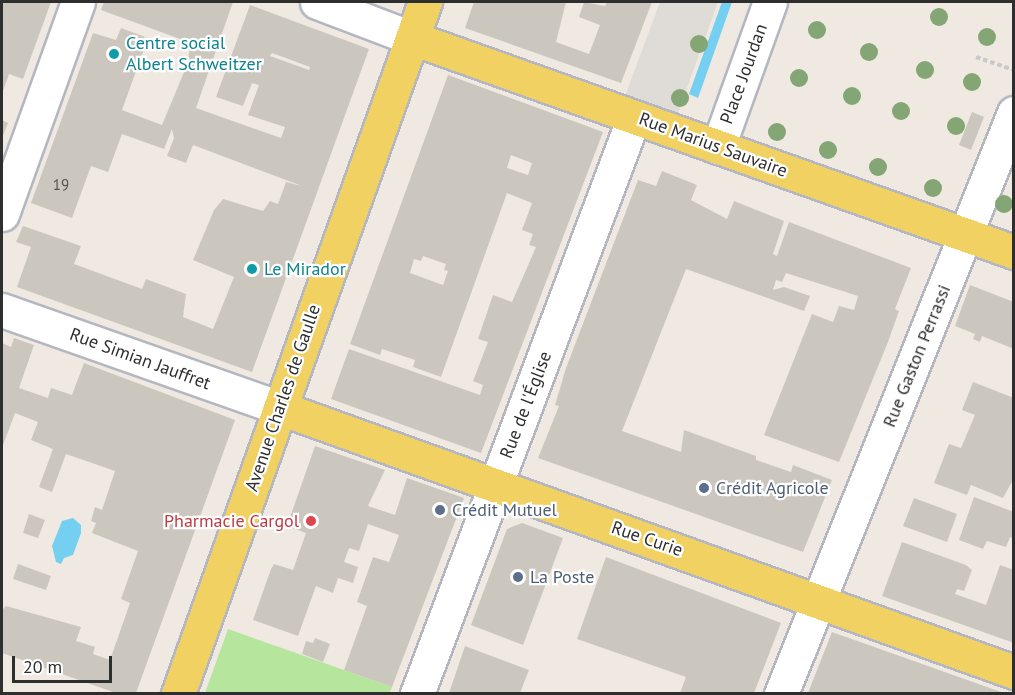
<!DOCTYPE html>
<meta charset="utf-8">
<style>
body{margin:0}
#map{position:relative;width:1015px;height:695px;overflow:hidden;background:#efe9e1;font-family:"PT Sans",sans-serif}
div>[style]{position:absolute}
.green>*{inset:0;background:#b6e59e}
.plaza>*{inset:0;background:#dfdcd8}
.water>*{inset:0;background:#75cff0}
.building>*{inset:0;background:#cbc7bf}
.path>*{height:4px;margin-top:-2px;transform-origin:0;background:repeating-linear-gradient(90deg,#c9c9c9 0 4.5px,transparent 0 7.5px)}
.roads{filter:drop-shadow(2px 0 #b4b7c1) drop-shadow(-2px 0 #b4b7c1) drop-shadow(0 2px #b4b7c1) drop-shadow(0 -2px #b4b7c1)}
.minor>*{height:33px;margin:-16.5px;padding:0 16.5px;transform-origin:16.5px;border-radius:16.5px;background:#fff}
.major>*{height:33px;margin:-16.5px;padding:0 16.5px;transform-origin:16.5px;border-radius:16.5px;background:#f2d163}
.trees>*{width:18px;height:18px;margin:-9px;border-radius:50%;background:#84a574}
.dots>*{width:16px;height:16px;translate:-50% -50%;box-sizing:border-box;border:3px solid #fff;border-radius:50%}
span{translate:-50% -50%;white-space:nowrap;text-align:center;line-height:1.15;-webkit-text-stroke:4.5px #fff;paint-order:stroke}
.number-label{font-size:15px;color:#555452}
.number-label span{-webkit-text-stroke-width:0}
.culture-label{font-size:18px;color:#0d838f}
.left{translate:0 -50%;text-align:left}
.street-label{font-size:18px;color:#2e2e2e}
.service-label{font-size:18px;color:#4e5e75}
.health-label{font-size:18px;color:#be3a42}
.right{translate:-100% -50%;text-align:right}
.frame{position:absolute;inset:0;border:3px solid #2e2e2e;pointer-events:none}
.scale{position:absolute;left:12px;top:656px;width:100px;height:27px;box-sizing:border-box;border:3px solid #2e2e2e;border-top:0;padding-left:8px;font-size:18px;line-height:21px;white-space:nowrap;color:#2e2e2e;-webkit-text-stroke:4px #fff;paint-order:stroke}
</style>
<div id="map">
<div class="green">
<i style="clip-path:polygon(228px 629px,392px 687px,389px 694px,205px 693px)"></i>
</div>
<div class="plaza">
<i style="clip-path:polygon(660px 2px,718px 2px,672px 130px,619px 112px)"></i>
</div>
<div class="water">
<i style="clip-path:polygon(722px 2px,732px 2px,698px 98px,689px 94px)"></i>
<i style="clip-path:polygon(73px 518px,81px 525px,81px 533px,73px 555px,64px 558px,61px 564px,56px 562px,52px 546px,62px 521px)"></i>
</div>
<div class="building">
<i style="clip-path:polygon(2px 2px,51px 2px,23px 79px,9px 74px,2px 94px)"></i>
<i style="clip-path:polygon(evenodd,104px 2px,233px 2px,196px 108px,281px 138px,285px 127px,248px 115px,259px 85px,252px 83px,243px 106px,216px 97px,250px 5px,369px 49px,252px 372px,17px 287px,31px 247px,16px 242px,23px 226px,81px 246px,74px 264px,142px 289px,146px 279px,186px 294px,183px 317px,213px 329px,234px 277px,193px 260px,214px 210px,223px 199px,263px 211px,270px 201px,278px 204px,286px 182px,302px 186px,193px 145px,186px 163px,167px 156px,174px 138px,172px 129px,164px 149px,122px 134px,108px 172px,91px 166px,72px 218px,31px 203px,93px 33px,116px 40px,121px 28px,148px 38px,122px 110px,162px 125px,187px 65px,191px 43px,101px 10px,104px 2px,272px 53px,310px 67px,309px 70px,270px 56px,272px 53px)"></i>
<i style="clip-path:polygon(474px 2px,566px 2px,556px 42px,589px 54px,600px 25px,579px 17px,584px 2px,605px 6px,607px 2px,652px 2px,621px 83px,465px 28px)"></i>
<i style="clip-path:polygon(evenodd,448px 75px,603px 132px,481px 453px,331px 399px,349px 349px,480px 395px,483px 385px,473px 381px,488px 342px,478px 339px,493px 295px,512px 302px,533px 254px,536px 247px,529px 245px,533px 234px,522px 230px,532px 203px,507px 193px,441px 377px,413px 367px,415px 360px,382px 349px,380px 355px,350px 344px,448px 75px,511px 155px,532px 163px,528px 175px,507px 168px,511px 155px,448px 75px,423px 256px,446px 264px,444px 270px,448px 271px,443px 285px,410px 273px,414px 259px,421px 261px,423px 256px)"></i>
<i style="clip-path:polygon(972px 112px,984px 117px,971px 150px,959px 145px)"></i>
<i style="clip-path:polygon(2px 120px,8px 123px,2px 138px)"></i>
<i style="clip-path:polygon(662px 171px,697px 185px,691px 200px,727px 219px,734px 201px,784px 221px,773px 254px,777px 256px,789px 222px,911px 268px,895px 309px,899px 311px,888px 342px,839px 462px,764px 435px,812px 314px,833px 322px,839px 306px,854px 310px,858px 296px,786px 273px,782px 282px,776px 280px,773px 290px,784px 287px,810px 296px,804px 311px,686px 269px,622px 431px,681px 452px,684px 430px,756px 456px,756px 460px,791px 472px,793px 465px,832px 480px,803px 552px,538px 458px,559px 406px,555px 405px,566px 368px,638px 180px,656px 186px)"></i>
<i style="clip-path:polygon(970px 285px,1014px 302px,1014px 349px,982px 336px,980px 342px,973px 339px,975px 334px,955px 326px)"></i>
<i style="clip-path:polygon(14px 338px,34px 345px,19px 388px,48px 398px,51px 388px,72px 395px,84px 363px,235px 420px,136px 693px,116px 693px,2px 653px,2px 610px,6px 606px,81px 627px,76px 641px,95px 647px,93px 654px,110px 660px,130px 603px,121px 599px,138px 551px,92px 533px,96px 523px,91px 521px,95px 507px,102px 510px,115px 471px,66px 454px,52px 492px,39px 487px,53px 449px,31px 440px,38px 422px,15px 413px,2px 448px,2px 343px,11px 347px)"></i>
<i style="clip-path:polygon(973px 382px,1014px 398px,1014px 478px,1003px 498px,971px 485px,967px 495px,934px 483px,949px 444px,961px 448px,975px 415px,962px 410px)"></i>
<i style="clip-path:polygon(315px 446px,385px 470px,368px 506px,395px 515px,407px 478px,464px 498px,392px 687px,344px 670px,367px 606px,357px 602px,373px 557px,389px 562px,399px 535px,368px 524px,359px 551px,349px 548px,344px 562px,358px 567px,353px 583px,338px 578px,333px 593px,316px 586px,298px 636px,253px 620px,271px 569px,274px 564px,293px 570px,306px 533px,287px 526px)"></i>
<i style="clip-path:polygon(974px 497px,1014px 512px,1014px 539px,1010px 537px,1006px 547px,987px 541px,983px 549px,959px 540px)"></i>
<i style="clip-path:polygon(914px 498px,957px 514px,947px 542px,903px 526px)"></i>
<i style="clip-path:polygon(29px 514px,45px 520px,38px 538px,23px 533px)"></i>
<i style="clip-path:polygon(522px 523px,563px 538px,523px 645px,471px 625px,507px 529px)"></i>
<i style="clip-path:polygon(902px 542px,966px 565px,972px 570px,964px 591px,957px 589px,955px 594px,986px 605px,1000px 565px,1014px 570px,1014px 643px,882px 596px)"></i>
<i style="clip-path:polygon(606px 557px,781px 623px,754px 693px,680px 693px,686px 677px,577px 639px)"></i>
<i style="clip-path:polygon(18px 564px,51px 576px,46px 590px,13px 579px)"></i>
<i style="clip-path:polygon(832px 632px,1004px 693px,808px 693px)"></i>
<i style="clip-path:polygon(315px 638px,330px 644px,323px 662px,302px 654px,306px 641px,313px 643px)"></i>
<i style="clip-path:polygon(465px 646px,529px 670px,520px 693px,449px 693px)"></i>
</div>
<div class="path">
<i style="left:976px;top:57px;width:40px;rotate:18.9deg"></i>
</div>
<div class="roads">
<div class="minor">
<i style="left:317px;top:2px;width:102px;rotate:20.8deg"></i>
<i style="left:718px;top:147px;width:154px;rotate:-70.3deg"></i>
<i style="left:2px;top:214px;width:225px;rotate:-70.3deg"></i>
<i style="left:2px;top:310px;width:295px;rotate:19.4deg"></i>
<i style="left:417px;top:694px;width:616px;rotate:-69.39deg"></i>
<i style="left:781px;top:694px;width:626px;rotate:-68.15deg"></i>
</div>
<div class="major">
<i style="left:412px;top:38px;width:639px;rotate:19.57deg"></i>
<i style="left:280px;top:408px;width:780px;rotate:19.78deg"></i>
<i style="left:178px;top:694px;width:735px;rotate:-70.36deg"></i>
</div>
</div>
<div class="trees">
<i style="left:939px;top:17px"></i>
<i style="left:817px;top:30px"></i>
<i style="left:987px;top:37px"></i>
<i style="left:699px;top:44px"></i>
<i style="left:869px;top:52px"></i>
<i style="left:925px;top:70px"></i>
<i style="left:799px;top:78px"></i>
<i style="left:972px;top:82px"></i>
<i style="left:852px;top:96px"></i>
<i style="left:680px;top:98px"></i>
<i style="left:901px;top:111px"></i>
<i style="left:956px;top:126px"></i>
<i style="left:777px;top:132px"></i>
<i style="left:828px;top:150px"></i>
<i style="left:878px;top:167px"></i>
<i style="left:933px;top:188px"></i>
<i style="left:1004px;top:204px"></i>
</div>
<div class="dots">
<i style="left:114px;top:54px;background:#0f9aa8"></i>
<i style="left:252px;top:269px;background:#0f9aa8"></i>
<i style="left:704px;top:488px;background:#5c6f8a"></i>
<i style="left:440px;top:510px;background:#5c6f8a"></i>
<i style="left:311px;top:521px;background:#e0444e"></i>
<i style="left:518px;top:577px;background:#5c6f8a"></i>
</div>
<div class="number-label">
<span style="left:61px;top:185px">19</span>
</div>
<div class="culture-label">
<span class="left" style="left:126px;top:54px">Centre social<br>Albert Schweitzer</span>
<span class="left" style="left:264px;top:269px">Le Mirador</span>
</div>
<div class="street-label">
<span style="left:744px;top:74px;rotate:-70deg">Place Jourdan</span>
<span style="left:713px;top:145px;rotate:20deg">Rue Marius Sauvaire</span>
<span style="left:917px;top:356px;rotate:-68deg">Rue Gaston Perrassi</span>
<span style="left:140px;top:359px;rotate:20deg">Rue Simian Jauffret</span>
<span style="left:283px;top:398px;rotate:-71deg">Avenue Charles de Gaulle</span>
<span style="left:526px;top:405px;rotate:-69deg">Rue de l'Église</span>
<span style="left:647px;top:539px;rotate:19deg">Rue Curie</span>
</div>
<div class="service-label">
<span class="left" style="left:716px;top:488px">Crédit Agricole</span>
<span class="left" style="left:452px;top:510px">Crédit Mutuel</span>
<span class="left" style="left:530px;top:577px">La Poste</span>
</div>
<div class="health-label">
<span class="right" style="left:299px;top:521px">Pharmacie Cargol</span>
</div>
<div class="frame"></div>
<div class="scale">20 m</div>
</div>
